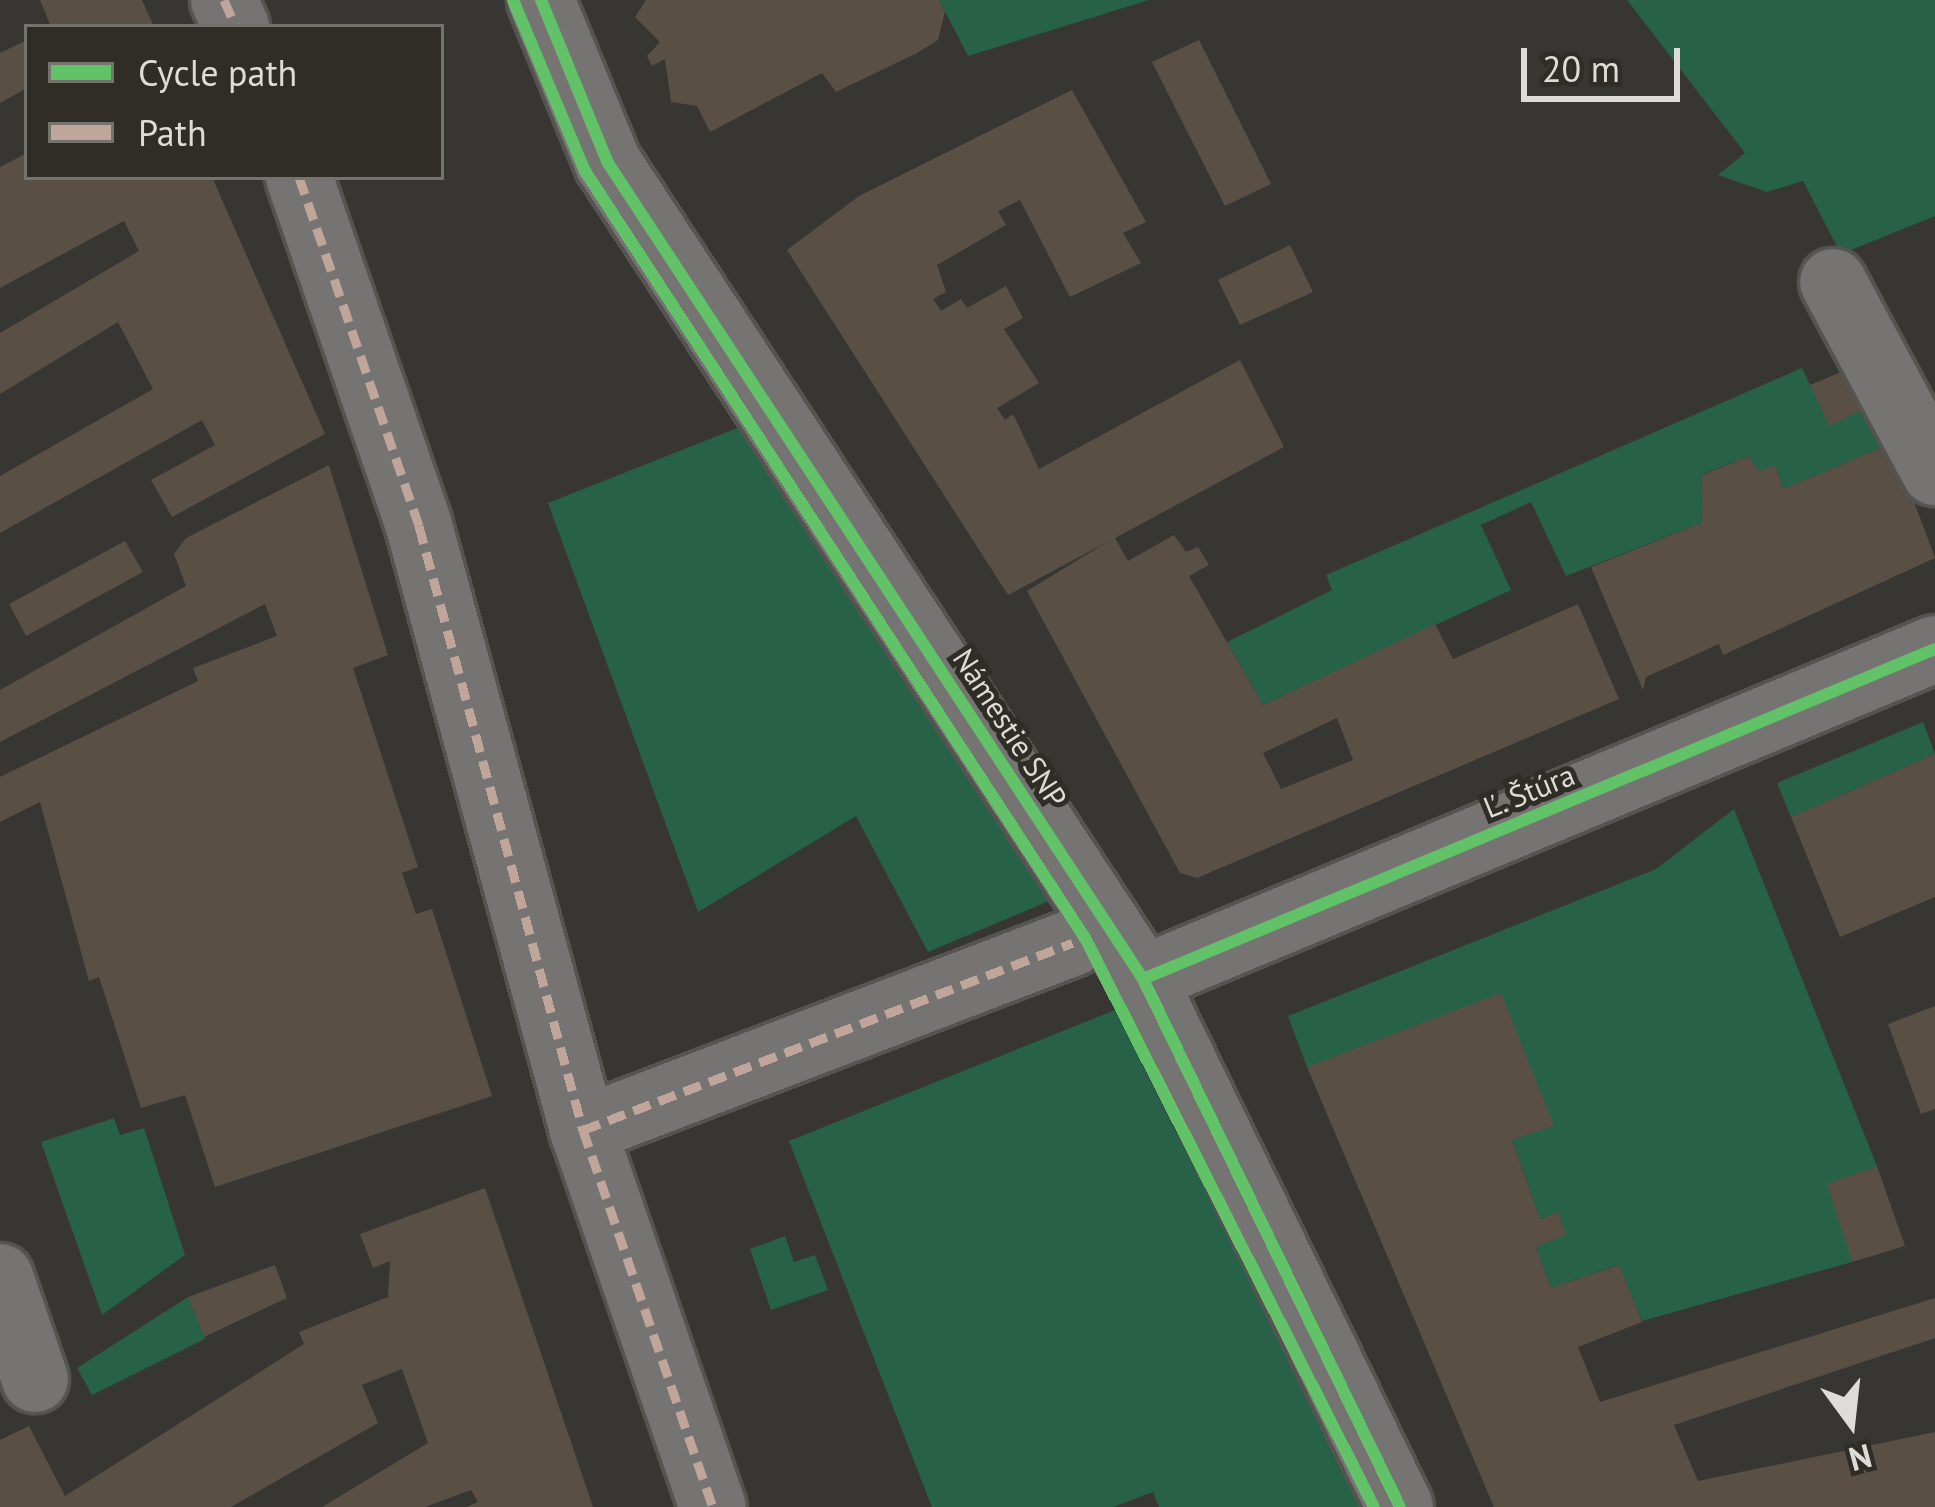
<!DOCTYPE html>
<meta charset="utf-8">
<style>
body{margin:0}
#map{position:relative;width:1935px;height:1507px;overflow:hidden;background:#383632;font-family:"PT Sans",sans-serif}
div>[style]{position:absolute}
.green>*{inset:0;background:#276148}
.building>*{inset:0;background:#594f44}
.roads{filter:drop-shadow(3px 0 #555451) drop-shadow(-3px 0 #555451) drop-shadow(0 3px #555451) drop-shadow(0 -3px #555451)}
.minor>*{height:66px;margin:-33px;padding:0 33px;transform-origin:33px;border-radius:33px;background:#757473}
.quiet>*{height:9px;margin-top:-4.5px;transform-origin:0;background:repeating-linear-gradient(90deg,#c0a59a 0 18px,transparent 0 27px)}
.cycleway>*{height:12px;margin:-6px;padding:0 6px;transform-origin:6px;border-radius:6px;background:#61c268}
span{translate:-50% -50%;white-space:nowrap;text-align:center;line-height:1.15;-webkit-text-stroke:10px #2f2d26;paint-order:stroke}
.street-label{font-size:30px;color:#dedcd8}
.legend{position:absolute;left:24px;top:24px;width:420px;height:156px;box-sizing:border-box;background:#2f2d26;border:3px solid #75736d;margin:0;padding:15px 21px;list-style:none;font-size:36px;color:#dedcd8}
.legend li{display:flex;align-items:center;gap:24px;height:60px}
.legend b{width:60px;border:3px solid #75736d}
.north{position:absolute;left:1791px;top:1363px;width:120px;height:120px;-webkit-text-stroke:9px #2f2d26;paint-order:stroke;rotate:165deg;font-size:33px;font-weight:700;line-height:48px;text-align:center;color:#dedcd8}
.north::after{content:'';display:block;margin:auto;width:42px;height:54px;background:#dedcd8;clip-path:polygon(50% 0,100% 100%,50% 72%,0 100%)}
.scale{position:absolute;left:1521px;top:48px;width:159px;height:54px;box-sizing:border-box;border:6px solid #dedcd8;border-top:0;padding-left:15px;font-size:36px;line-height:42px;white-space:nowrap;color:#dedcd8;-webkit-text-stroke:9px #2f2d26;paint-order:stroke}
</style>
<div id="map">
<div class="green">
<i style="clip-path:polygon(939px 0,1149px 0,968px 56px)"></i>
<i style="clip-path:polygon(1627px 0,1935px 0,1935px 216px,1841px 254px,1803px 181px,1767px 192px,1718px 175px,1745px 153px)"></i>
<i style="clip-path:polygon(1802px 368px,1829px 425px,1875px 404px,1892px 443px,1783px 489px,1775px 466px,1758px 471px,1749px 456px,1703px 474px,1701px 523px,1566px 576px,1531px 502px,1481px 525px,1511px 590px,1263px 705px,1227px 642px,1332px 590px,1326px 575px)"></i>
<i style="clip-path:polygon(745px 425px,762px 450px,1049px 901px,928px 952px,856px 816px,698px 912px,548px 503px)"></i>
<i style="clip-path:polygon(1923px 722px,1935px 754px,1791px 817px,1777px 783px)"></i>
<i style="clip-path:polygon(1734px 809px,1877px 1166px,1852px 1262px,1642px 1321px,1618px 1265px,1551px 1288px,1536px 1247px,1558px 1213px,1540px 1219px,1512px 1140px,1307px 1067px,1288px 1016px,1656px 869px)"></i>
<i style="clip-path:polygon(1115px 1010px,1242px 1264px,1363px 1507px,1159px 1507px,1153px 1492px,1113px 1507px,932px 1507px,789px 1141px)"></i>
<i style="clip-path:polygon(114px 1118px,120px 1135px,144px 1128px,185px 1255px,102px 1315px,41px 1142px)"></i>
<i style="clip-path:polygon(785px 1236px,794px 1262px,815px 1255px,828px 1290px,771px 1310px,750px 1249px)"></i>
<i style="clip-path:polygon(188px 1297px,205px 1339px,92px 1395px,77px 1368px)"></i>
</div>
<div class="building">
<i style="clip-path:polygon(40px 0,142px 0,154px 27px,51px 27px)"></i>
<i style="clip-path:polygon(646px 0,939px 0,945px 12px,938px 40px,917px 53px,836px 92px,822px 73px,710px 132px,697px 106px,671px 102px,665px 59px,652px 66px,647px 56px,660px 42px,635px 17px)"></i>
<i style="clip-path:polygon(27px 40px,27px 88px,0 103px,0 53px)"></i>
<i style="clip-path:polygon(1199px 40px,1271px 184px,1225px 206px,1152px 62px)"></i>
<i style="clip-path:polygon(evenodd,1072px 90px,1146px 222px,1123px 233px,1141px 263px,1070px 297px,1020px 200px,998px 211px,1006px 225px,937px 265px,946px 292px,933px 299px,941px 311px,961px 299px,967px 308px,1006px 286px,1023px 318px,1004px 329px,1039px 383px,997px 408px,1005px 420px,1013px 414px,1039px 469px,1240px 360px,1284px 447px,1115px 538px,1128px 561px,1174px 535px,1186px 552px,1198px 547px,1209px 565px,1189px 576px,1263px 705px,1435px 624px,1453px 659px,1578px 604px,1619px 699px,1197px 878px,1180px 873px,1027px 591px,1109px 541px,1008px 595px,787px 250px,859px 196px,1072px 90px,1337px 718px,1353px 760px,1281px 789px,1263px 753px,1337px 718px)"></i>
<i style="clip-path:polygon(27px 153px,27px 177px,212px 177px,325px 434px,172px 517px,151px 480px,215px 445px,202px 420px,0 533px,0 476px,153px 389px,118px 322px,0 394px,0 333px,139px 251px,124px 221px,0 288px,0 167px)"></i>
<i style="clip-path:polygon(1290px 245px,1313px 292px,1240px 325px,1218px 280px)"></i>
<i style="clip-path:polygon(1858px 365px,1875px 404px,1829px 426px,1810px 385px)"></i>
<i style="clip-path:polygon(1892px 443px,1935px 558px,1723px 655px,1719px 644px,1646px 677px,1643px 690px,1591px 567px,1701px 523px,1702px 475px,1749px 456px,1758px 471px,1775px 465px,1783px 489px)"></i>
<i style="clip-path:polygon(329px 465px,388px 655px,353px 668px,418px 867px,402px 873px,416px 914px,432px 909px,492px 1096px,215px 1187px,185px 1095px,141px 1108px,99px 977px,89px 981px,40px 802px,0 822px,0 777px,198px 681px,193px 668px,277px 636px,265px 604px,0 742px,0 690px,186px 586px,174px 554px,186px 538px)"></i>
<i style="clip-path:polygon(125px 541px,143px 572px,26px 636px,9px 604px)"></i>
<i style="clip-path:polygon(1935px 754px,1935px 897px,1840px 937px,1791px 817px)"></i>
<i style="clip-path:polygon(1501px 993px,1554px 1126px,1512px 1140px,1540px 1219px,1558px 1212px,1566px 1235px,1536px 1247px,1551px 1288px,1619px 1265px,1642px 1322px,1578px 1347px,1600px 1402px,1935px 1298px,1935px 1338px,1674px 1425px,1698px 1481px,1935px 1432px,1935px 1507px,1494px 1507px,1307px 1067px)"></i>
<i style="clip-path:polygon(1935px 1006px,1935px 1109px,1921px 1114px,1888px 1024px)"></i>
<i style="clip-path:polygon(1877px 1166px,1905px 1246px,1852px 1262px,1827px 1184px)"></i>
<i style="clip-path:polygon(485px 1188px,593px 1507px,466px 1507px,478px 1502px,471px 1490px,425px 1507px,322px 1507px,428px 1443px,402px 1369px,362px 1385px,378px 1423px,231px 1507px,0 1507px,0 1440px,29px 1426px,65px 1496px,304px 1344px,299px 1332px,388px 1297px,390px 1261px,373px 1268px,360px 1234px)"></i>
<i style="clip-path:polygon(275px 1265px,287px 1298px,204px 1337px,188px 1297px)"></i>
</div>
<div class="roads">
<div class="minor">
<i style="left:224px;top:0;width:30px;rotate:66deg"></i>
<i style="left:541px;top:0;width:176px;rotate:67.7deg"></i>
<i style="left:608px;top:163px;width:976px;rotate:56.75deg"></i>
<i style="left:1143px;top:979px;width:587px;rotate:64.05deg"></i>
<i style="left:299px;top:177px;width:369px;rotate:71deg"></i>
<i style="left:419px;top:526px;width:626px;rotate:74.81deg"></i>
<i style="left:583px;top:1130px;width:399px;rotate:71deg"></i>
<i style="left:1833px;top:282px;width:216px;rotate:61.8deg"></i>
<i style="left:1143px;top:979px;width:858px;rotate:-22.62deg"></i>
<i style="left:583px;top:1130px;width:524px;rotate:-20.93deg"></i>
<i style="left:0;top:1277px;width:108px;rotate:71.1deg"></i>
</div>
</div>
<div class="quiet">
<i style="left:224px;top:0;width:30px;rotate:66deg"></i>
<i style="left:299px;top:177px;width:369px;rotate:71deg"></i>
<i style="left:419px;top:526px;width:626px;rotate:74.81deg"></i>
<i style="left:583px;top:1130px;width:399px;rotate:71deg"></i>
<i style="left:583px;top:1130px;width:524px;rotate:-20.93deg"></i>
</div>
<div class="cycleway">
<i style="left:513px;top:0;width:186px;rotate:67.2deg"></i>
<i style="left:585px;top:171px;width:916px;rotate:56.9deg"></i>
<i style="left:1085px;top:938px;width:638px;rotate:63.07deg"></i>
<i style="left:541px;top:0;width:176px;rotate:67.7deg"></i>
<i style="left:608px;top:163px;width:976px;rotate:56.75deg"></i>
<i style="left:1143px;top:979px;width:587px;rotate:64.05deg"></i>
<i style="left:1143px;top:979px;width:858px;rotate:-22.62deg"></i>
</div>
<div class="street-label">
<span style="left:1010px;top:728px;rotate:57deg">Námestie SNP</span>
<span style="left:1529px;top:791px;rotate:-22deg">Ľ. Štúra</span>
</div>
<ul class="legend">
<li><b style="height:15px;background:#61c268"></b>Cycle path</li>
<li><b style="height:15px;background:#c0a59a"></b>Path</li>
</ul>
<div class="north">N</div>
<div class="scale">20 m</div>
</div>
